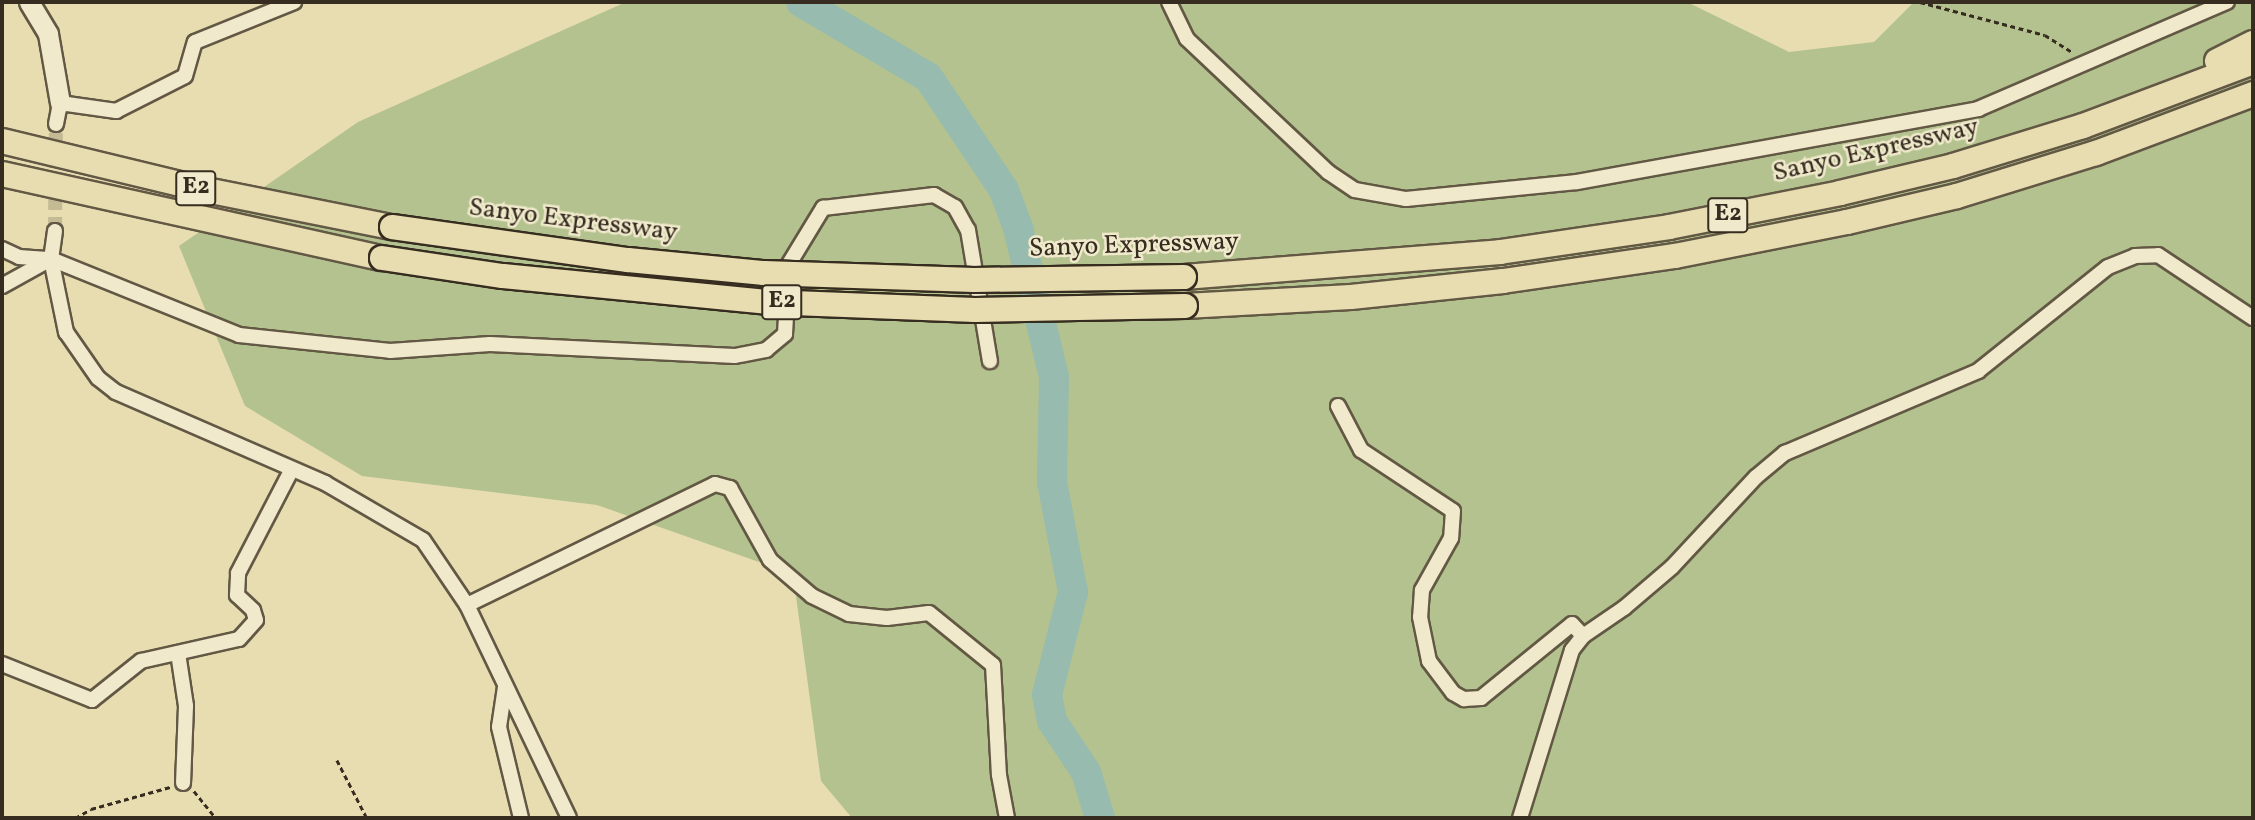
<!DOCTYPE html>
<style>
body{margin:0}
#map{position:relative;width:2255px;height:820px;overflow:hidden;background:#e8ddb1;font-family:Vollkorn,serif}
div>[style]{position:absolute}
.green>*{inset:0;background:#b3c28e}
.river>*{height:30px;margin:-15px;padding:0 15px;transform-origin:15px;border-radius:15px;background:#97bbaf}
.street-tunnel>*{height:14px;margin-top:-7px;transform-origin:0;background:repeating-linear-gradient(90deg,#c4ba94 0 14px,transparent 0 21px)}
.path>*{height:2.5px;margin-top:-1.25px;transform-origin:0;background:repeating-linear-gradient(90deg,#362c1f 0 5px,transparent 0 8.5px)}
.roads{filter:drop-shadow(2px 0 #625844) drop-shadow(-2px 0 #625844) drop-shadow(0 2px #625844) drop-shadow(0 -2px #625844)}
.street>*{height:14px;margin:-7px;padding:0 7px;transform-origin:7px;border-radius:7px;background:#f0e9cc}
.secondary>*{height:19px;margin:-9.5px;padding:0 9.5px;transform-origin:9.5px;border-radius:9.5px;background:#f0e9cc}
.highway>*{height:24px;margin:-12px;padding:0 12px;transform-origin:12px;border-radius:12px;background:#e8ddb1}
.bridges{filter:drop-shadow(2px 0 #362c1f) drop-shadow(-2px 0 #362c1f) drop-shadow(0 2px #362c1f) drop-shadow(0 -2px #362c1f)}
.highway-bridge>*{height:24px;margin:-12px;padding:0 12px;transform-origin:12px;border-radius:12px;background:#e8ddb1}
span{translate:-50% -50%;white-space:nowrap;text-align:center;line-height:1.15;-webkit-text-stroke:5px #f0e9cc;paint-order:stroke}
.shield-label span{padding:2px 5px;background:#f0e9cc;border:2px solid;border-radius:5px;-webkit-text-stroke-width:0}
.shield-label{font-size:24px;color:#362c1f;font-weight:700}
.street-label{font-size:26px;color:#362c1f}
.frame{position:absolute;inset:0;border:4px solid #362c1f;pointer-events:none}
</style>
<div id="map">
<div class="green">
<i style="clip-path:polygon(626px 2px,1687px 2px,1789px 52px,1874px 42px,1914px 2px,2253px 2px,2253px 818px,852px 818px,821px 781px,793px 574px,597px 505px,362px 476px,245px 406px,179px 246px,358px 122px)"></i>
</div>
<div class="river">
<i style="left:801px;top:2px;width:147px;rotate:30.6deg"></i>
<i style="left:928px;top:77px;width:136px;rotate:56.1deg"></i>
<i style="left:1004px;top:190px;width:40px;rotate:69.8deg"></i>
<i style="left:1018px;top:228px;width:153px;rotate:76.4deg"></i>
<i style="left:1054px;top:377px;width:105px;rotate:91.1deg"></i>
<i style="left:1052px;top:482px;width:112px;rotate:79.2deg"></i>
<i style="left:1073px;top:592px;width:106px;rotate:104.2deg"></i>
<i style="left:1047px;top:695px;width:26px;rotate:79deg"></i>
<i style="left:1052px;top:721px;width:61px;rotate:56.3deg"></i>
<i style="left:1086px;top:772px;width:48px;rotate:73.1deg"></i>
</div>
<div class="street-tunnel">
<i style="left:55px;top:231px;width:107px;rotate:-89.5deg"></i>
</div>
<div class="path">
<i style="left:1920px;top:2px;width:129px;rotate:14.8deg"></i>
<i style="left:2045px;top:35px;width:32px;rotate:32deg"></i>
<i style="left:337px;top:760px;width:65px;rotate:62.7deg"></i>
<i style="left:194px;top:791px;width:35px;rotate:51deg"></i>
<i style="left:75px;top:818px;width:18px;rotate:-29deg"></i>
<i style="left:91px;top:809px;width:82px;rotate:-15.6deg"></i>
</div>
<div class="roads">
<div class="street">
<i style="left:1169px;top:2px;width:41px;rotate:64.1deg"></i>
<i style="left:1187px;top:39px;width:194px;rotate:43.3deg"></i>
<i style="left:1328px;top:172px;width:32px;rotate:34deg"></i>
<i style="left:1355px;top:190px;width:52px;rotate:10deg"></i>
<i style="left:1406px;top:199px;width:172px;rotate:-5.7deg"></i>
<i style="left:1577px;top:182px;width:408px;rotate:-10.3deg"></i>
<i style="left:1978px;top:109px;width:271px;rotate:-23.3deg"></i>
<i style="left:56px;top:124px;width:21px;rotate:-79deg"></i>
<i style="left:60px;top:103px;width:57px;rotate:8.1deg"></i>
<i style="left:116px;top:111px;width:77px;rotate:-26.9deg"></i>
<i style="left:185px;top:76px;width:35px;rotate:-74deg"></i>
<i style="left:195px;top:42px;width:107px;rotate:-22deg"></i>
<i style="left:55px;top:231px;width:28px;rotate:98deg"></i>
<i style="left:51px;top:259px;width:75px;rotate:78.4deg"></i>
<i style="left:66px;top:332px;width:56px;rotate:55.2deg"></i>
<i style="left:98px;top:378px;width:23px;rotate:38deg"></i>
<i style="left:116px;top:392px;width:228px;rotate:23.5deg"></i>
<i style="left:325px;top:483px;width:113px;rotate:30.2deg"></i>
<i style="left:423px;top:540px;width:78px;rotate:55.9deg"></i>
<i style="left:467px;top:605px;width:236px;rotate:64.4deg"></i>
<i style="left:2px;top:249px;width:19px;rotate:25deg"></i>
<i style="left:19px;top:257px;width:32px;rotate:4deg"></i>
<i style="left:51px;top:259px;width:203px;rotate:22deg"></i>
<i style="left:239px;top:335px;width:152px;rotate:6deg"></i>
<i style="left:390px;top:351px;width:100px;rotate:-4deg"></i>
<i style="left:490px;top:344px;width:245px;rotate:2.8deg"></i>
<i style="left:735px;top:356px;width:32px;rotate:-11deg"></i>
<i style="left:766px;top:350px;width:25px;rotate:-40deg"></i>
<i style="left:785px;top:334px;width:70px;rotate:-86.7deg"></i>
<i style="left:789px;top:264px;width:66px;rotate:-58.7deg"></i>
<i style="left:823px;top:208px;width:112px;rotate:-6.7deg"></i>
<i style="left:934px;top:195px;width:24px;rotate:30deg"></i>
<i style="left:955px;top:207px;width:26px;rotate:61deg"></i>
<i style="left:968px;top:230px;width:133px;rotate:80.5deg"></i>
<i style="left:2px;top:286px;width:56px;rotate:-28.9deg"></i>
<i style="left:1338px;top:406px;width:50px;rotate:62.4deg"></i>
<i style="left:1361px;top:450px;width:110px;rotate:33.5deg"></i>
<i style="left:1453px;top:511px;width:27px;rotate:94deg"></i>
<i style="left:1451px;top:538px;width:60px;rotate:119.1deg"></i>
<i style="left:1422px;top:590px;width:27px;rotate:94deg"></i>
<i style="left:1420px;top:617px;width:45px;rotate:78.4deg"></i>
<i style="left:1429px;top:661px;width:40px;rotate:53deg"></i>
<i style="left:1453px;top:693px;width:13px;rotate:29deg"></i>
<i style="left:1464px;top:699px;width:17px;rotate:-3deg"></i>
<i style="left:1481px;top:698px;width:117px;rotate:-39.1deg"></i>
<i style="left:1572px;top:624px;width:16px;rotate:47deg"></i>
<i style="left:467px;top:605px;width:276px;rotate:-26deg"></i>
<i style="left:715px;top:484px;width:16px;rotate:15deg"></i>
<i style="left:730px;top:488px;width:82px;rotate:60.9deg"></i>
<i style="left:770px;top:560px;width:55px;rotate:40.6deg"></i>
<i style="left:812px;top:596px;width:41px;rotate:25.9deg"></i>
<i style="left:849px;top:614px;width:38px;rotate:6deg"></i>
<i style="left:887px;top:618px;width:42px;rotate:-6.8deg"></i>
<i style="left:929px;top:613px;width:82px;rotate:39.1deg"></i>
<i style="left:993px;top:665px;width:110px;rotate:86.9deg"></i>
<i style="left:999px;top:775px;width:44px;rotate:79.5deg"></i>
<i style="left:178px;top:653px;width:54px;rotate:81.4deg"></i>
<i style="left:186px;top:706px;width:77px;rotate:92.2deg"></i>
<i style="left:2px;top:664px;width:97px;rotate:21.8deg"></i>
<i style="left:92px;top:700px;width:63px;rotate:-38.5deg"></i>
<i style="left:141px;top:661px;width:100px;rotate:-12.7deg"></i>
<i style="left:239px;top:639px;width:25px;rotate:-48deg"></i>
<i style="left:256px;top:620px;width:10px;rotate:-107deg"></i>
<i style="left:253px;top:610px;width:22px;rotate:-137deg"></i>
<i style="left:237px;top:595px;width:22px;rotate:-87deg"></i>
<i style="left:238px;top:573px;width:117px;rotate:-62.6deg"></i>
<i style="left:505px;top:687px;width:40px;rotate:98.5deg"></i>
<i style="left:499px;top:727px;width:94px;rotate:76.4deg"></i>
<i style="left:1520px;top:818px;width:176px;rotate:-72.8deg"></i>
<i style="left:1572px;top:650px;width:18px;rotate:-52deg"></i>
<i style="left:1583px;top:636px;width:50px;rotate:-34.3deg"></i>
<i style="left:1624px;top:608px;width:63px;rotate:-40.5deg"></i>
<i style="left:1672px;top:567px;width:123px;rotate:-47deg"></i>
<i style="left:1756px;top:477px;width:38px;rotate:-40deg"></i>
<i style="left:1785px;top:453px;width:210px;rotate:-23deg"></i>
<i style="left:1978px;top:371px;width:166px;rotate:-38.7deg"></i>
<i style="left:2108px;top:267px;width:29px;rotate:-22deg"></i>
<i style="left:2135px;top:256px;width:23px;rotate:-2deg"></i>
<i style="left:2158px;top:255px;width:114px;rotate:33.6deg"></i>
</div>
<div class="secondary">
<i style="left:29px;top:2px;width:37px;rotate:59deg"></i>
<i style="left:48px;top:34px;width:70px;rotate:80.1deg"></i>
</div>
<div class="highway">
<i style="left:2217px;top:61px;width:40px;rotate:-26.6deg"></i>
<i style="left:2px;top:141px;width:205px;rotate:13.6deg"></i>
<i style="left:201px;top:189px;width:195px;rotate:11.3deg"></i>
<i style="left:2px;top:174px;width:389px;rotate:12.5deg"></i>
<i style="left:1184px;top:277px;width:317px;rotate:-4.5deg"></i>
<i style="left:1500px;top:252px;width:171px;rotate:-8.4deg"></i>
<i style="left:1669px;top:227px;width:174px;rotate:-11.2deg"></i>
<i style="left:1840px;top:193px;width:116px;rotate:-13.4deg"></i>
<i style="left:1953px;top:166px;width:136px;rotate:-17.1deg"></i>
<i style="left:2083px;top:126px;width:182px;rotate:-20.6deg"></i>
<i style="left:1185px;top:306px;width:166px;rotate:-3.1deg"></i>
<i style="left:1351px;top:297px;width:153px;rotate:-6deg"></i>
<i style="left:1503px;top:281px;width:174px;rotate:-8.3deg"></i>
<i style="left:1675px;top:256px;width:175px;rotate:-11.2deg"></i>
<i style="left:1847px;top:222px;width:113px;rotate:-13.3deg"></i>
<i style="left:1957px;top:196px;width:145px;rotate:-17.2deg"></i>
<i style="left:2096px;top:153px;width:168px;rotate:-20.6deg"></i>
</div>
</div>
<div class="bridges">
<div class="highway-bridge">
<i style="left:392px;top:227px;width:238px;rotate:8deg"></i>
<i style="left:628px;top:260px;width:137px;rotate:5.5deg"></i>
<i style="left:764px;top:273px;width:210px;rotate:1.9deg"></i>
<i style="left:974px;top:280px;width:210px;rotate:-0.8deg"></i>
<i style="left:382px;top:258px;width:122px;rotate:8.5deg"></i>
<i style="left:503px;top:276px;width:265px;rotate:5.6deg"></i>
<i style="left:767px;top:302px;width:208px;rotate:2.2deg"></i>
<i style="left:975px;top:310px;width:210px;rotate:-1.1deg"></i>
</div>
</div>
<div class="shield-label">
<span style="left:196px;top:188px">E2</span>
<span style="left:1728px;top:215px">E2</span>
<span style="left:782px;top:302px">E2</span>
</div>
<div class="street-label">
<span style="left:1876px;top:151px;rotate:-13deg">Sanyo Expressway</span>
<span style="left:573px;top:221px;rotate:7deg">Sanyo Expressway</span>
<span style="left:1134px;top:246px;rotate:-2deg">Sanyo Expressway</span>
</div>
<div class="frame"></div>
</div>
